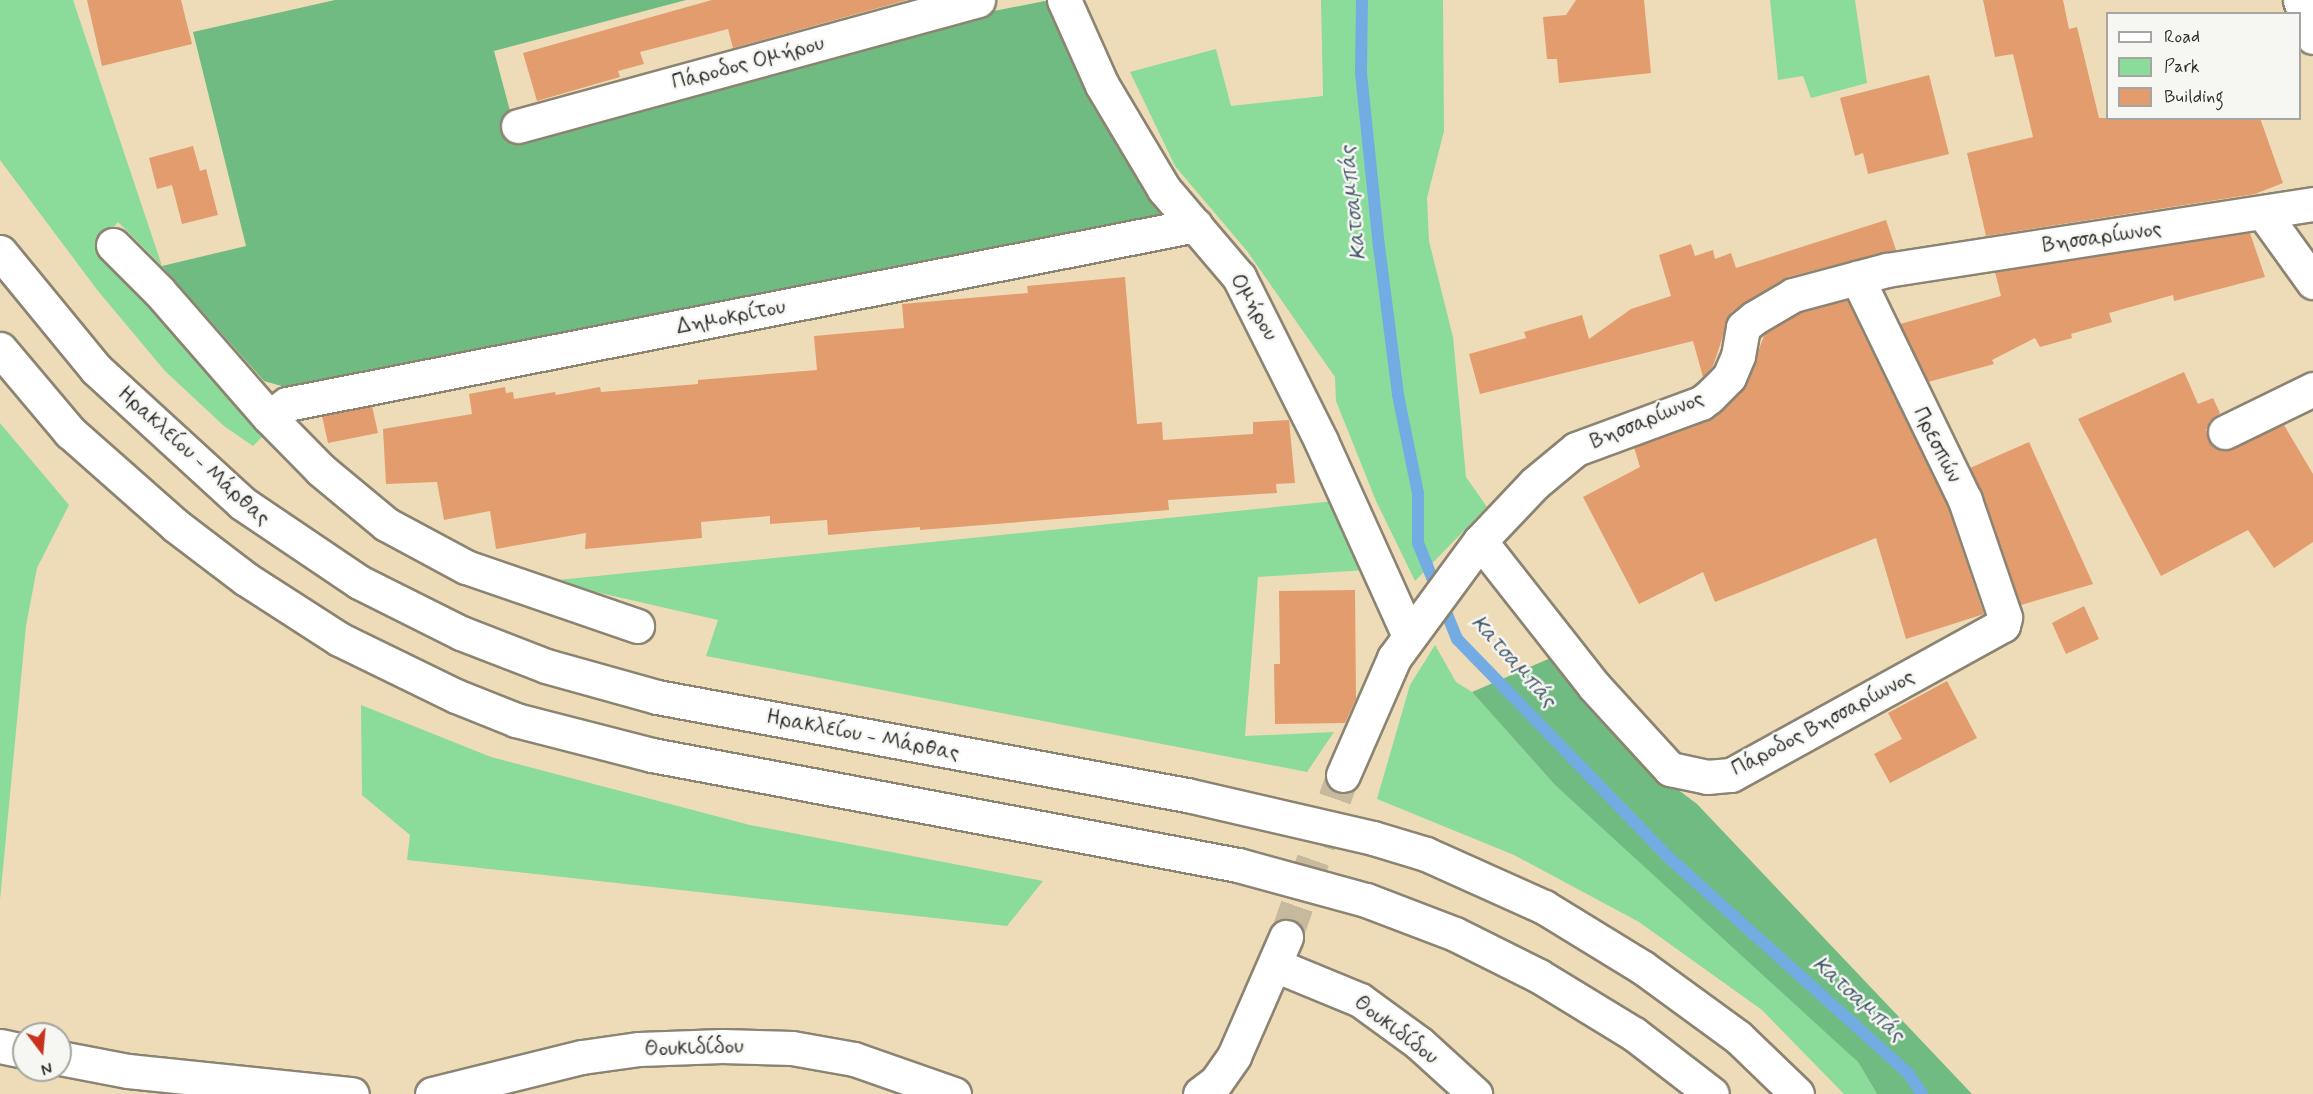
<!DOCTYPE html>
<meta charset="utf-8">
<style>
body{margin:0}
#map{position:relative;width:2313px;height:1094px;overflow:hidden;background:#eedcb9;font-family:Mynerve,sans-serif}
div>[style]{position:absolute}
.green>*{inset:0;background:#8bdb9a}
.forest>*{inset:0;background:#70bb82}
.stream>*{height:12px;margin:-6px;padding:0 6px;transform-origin:6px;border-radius:6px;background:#73ace3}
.building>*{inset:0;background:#e29c6e}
.minor-tunnel>*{height:33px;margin-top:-16.5px;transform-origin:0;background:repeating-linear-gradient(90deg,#c7b99d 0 33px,transparent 0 49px)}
.roads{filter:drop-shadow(2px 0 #8c8472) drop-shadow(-2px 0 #8c8472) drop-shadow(0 2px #8c8472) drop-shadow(0 -2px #8c8472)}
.minor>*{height:33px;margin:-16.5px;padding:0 16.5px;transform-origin:16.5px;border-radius:16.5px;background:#fff}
.major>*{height:33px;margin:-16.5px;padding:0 16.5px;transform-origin:16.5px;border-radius:16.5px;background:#fff}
span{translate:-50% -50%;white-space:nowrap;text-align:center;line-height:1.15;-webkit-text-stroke:5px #f6f6f2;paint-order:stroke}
.street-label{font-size:21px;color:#2b2b2b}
.water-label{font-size:22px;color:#44586b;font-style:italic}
.legend{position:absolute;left:2106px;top:12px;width:195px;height:108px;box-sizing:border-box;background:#f6f6f2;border:2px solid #a5a5a2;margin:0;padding:8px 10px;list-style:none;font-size:18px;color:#2b2b2b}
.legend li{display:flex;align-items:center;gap:12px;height:30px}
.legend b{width:30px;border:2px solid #a5a5a2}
.north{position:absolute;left:12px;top:1022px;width:60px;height:60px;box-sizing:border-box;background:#f6f6f2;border:2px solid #a5a5a2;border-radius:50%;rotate:164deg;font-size:16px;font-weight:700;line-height:24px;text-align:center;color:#2b2b2b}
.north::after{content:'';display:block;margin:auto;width:21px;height:27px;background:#c8321e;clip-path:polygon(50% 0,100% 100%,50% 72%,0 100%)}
</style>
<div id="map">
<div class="green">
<i style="clip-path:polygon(0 0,73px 0,162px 266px,118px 222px,99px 246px,244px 402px,262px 437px,253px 446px,224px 426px,165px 371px,98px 291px,0 160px)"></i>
<i style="clip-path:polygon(1321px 0,1443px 0,1444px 131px,1427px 198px,1429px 241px,1453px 337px,1466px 477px,1487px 507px,1415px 581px,1376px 501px,1336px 401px,1335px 377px,1247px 251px,1175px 166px,1130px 72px,1216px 49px,1231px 106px,1323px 96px)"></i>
<i style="clip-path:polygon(1770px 0,1855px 0,1867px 83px,1811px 98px,1803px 76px,1778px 80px)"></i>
<i style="clip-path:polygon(0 423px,69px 505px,37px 568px,26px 626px,0 900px)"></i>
<i style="clip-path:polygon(1335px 501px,1365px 570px,1258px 577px,1245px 736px,1334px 732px,1307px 772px,706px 656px,718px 620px,548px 581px)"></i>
<i style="clip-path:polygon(1435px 645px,1456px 682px,1472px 692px,1555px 785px,1792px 998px,1858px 1062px,1877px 1094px,1844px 1094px,1762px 1010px,1639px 922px,1514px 855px,1377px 799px,1410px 685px)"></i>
<i style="clip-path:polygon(361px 705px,491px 757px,750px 825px,1043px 881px,1007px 926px,407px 860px,410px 835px,362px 795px)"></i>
</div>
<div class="forest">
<i style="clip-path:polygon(335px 0,686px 0,494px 51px,516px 133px,932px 23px,1050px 0,1157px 197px,1162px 216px,292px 389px,264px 381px,162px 266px,246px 246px,193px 32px)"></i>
<i style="clip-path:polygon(1553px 657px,1640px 761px,1697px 804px,1972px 1094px,1877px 1094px,1858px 1062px,1555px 785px,1472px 692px)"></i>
</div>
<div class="stream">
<i style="left:1362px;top:0;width:73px;rotate:90.8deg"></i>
<i style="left:1361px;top:73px;width:174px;rotate:84.1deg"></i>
<i style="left:1379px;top:246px;width:150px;rotate:82.7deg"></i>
<i style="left:1398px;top:395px;width:100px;rotate:78.5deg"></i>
<i style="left:1418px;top:493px;width:50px;rotate:90deg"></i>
<i style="left:1418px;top:543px;width:104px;rotate:67.9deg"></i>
<i style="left:1457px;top:639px;width:302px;rotate:45.9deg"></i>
<i style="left:1667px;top:856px;width:326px;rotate:42deg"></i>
<i style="left:1909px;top:1074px;width:24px;rotate:57deg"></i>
</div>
<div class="building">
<i style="clip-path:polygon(87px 0,181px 0,192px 44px,102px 66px)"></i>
<i style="clip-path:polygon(712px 0,907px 0,733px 48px,728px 29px,640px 52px,644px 64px,618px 71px,620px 77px,537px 101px,523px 53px)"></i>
<i style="clip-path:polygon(1576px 0,1644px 0,1651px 73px,1559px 83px,1557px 59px,1547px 59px,1543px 17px,1566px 15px)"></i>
<i style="clip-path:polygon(1983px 0,2063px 0,2069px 29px,2077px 27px,2099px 118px,2260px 118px,2283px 183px,2255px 194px,1986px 236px,1967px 153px,2033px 137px,2013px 54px,1995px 57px)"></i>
<i style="clip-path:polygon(1929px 75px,1949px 154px,1868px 174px,1863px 153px,1855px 156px,1840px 98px)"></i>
<i style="clip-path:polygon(193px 146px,200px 171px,206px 169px,218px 215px,182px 224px,172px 185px,157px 189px,149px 158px)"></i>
<i style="clip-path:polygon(1886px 220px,1896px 250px,1788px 277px,1731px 312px,1713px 366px,1703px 377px,1693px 341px,1480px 394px,1469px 354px,1526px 338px,1524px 332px,1582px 315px,1589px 339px,1631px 309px,1671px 296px,1659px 255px,1691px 244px,1695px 256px,1713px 250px,1715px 259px,1731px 253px,1736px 268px)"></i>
<i style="clip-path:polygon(2250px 233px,2265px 277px,2174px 301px,2173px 295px,2109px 313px,2112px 322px,2071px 334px,2072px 338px,2040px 347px,2035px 338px,1992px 360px,1994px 364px,1928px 382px,1900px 324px,2001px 296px,1995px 272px)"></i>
<i style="clip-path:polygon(1125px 277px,1137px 424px,1162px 422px,1163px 440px,1253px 434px,1253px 422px,1289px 420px,1295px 483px,1276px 484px,1277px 493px,1168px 500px,1169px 510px,920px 530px,920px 527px,828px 535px,827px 520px,770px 524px,770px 516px,701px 522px,702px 538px,585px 549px,586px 533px,496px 549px,490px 511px,444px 520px,437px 482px,386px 484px,383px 429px,472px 414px,469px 394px,505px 387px,506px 393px,513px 392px,514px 399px,555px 392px,556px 395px,600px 387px,601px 392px,698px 384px,698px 380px,817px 370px,814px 336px,904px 328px,902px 304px,1028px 293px,1027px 286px)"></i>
<i style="clip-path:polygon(1847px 300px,1948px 507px,1984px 614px,1906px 639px,1876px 538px,1715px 602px,1703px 572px,1639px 604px,1583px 497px,1640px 467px,1634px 447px,1707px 421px,1722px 410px,1746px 384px,1765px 333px,1800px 312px)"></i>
<i style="clip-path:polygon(2184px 372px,2198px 404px,2213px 398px,2220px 413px,2210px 421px,2206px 430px,2214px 447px,2233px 449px,2284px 425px,2313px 474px,2313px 542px,2274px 568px,2248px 530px,2161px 576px,2078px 419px)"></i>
<i style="clip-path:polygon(372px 406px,378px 433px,328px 443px,322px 416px)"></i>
<i style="clip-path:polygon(2029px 442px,2093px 584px,2021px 605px,1970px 468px)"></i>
<i style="clip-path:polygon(1355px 590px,1356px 699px,1345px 723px,1275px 724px,1274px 664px,1280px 664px,1279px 591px)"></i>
<i style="clip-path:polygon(2084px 606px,2099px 639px,2066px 654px,2052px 623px)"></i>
<i style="clip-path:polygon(1947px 681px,1977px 738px,1890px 783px,1874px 754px,1902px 739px,1888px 713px)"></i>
</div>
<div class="minor-tunnel">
<i style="left:1286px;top:937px;width:172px;rotate:-70.6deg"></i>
</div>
<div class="roads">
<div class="minor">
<i style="left:1064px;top:0;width:93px;rotate:65.9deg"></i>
<i style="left:1102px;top:85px;width:121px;rotate:59.2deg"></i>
<i style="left:1164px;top:189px;width:116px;rotate:49.6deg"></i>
<i style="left:1239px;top:277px;width:183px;rotate:63.4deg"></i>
<i style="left:1321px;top:441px;width:214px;rotate:65.7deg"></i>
<i style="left:2300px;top:0;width:39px;rotate:71deg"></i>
<i style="left:518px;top:126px;width:477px;rotate:-15.3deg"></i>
<i style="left:2264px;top:214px;width:84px;rotate:54.2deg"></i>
<i style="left:113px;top:245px;width:65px;rotate:45deg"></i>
<i style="left:159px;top:291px;width:167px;rotate:48.9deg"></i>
<i style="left:269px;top:417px;width:74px;rotate:45.5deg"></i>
<i style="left:321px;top:470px;width:85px;rotate:39.7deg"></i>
<i style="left:386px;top:524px;width:91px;rotate:28.3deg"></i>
<i style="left:466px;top:567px;width:181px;rotate:19deg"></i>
<i style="left:269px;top:417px;width:22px;rotate:-36deg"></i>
<i style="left:287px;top:404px;width:926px;rotate:-11.14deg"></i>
<i style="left:2225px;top:432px;width:98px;rotate:-26deg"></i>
<i style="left:1480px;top:541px;width:184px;rotate:51.8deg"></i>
<i style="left:1594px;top:686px;width:113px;rotate:47.5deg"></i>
<i style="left:1670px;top:769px;width:38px;rotate:12deg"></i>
<i style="left:1707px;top:777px;width:24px;rotate:-5deg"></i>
<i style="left:1731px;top:775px;width:311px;rotate:-28.9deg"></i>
<i style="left:2003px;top:625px;width:8px;rotate:-76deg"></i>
<i style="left:2005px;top:617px;width:124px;rotate:-108.9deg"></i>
<i style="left:1965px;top:500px;width:247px;rotate:-115.9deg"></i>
<i style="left:1343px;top:775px;width:128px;rotate:-66.4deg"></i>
<i style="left:1394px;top:658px;width:145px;rotate:-53.7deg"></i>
<i style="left:1480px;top:541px;width:80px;rotate:-46.5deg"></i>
<i style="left:1535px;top:483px;width:53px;rotate:-39.7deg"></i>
<i style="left:1576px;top:449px;width:133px;rotate:-20.2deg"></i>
<i style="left:1701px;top:403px;width:10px;rotate:-37deg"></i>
<i style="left:1709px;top:397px;width:28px;rotate:-45deg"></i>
<i style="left:1729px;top:377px;width:23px;rotate:-67deg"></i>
<i style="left:1738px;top:356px;width:29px;rotate:-80deg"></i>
<i style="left:1743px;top:327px;width:14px;rotate:-39deg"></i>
<i style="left:1754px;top:318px;width:45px;rotate:-30.5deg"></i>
<i style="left:1793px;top:295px;width:97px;rotate:-14.9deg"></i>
<i style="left:1887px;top:270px;width:431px;rotate:-8.8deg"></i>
<i style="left:1275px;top:965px;width:92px;rotate:22.4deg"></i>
<i style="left:1360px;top:1000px;width:73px;rotate:36.1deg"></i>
<i style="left:1419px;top:1043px;width:76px;rotate:42.3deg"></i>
<i style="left:0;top:1046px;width:25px;rotate:12deg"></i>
<i style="left:60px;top:1058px;width:69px;rotate:10.8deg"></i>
<i style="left:128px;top:1071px;width:225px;rotate:5.9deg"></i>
<i style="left:432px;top:1094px;width:154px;rotate:-13.9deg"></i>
<i style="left:582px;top:1057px;width:58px;rotate:-8deg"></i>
<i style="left:639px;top:1049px;width:83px;rotate:-2.1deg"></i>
<i style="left:722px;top:1046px;width:70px;rotate:1.6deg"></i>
<i style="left:792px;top:1048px;width:63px;rotate:10.1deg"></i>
<i style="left:854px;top:1059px;width:106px;rotate:19.3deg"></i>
<i style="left:1200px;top:1094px;width:20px;rotate:-37deg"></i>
<i style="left:1216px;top:1082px;width:32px;rotate:-55deg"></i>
<i style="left:1234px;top:1056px;width:130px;rotate:-66.4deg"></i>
</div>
<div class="major">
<i style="left:0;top:252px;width:151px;rotate:50.6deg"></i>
<i style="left:96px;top:369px;width:198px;rotate:42.5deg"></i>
<i style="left:242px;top:503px;width:141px;rotate:34deg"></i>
<i style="left:359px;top:582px;width:114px;rotate:26.6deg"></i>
<i style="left:461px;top:633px;width:91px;rotate:21.2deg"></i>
<i style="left:546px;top:666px;width:115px;rotate:15.6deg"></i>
<i style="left:657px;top:697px;width:539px;rotate:10.48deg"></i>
<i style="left:1187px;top:795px;width:191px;rotate:13deg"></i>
<i style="left:1373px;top:838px;width:55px;rotate:16.8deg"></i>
<i style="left:1426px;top:854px;width:129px;rotate:24.2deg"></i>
<i style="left:1544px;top:907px;width:115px;rotate:31.5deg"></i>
<i style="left:1642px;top:967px;width:119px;rotate:36.1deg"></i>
<i style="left:1738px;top:1037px;width:82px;rotate:44deg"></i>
<i style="left:0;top:349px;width:109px;rotate:49.9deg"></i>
<i style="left:70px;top:432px;width:140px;rotate:41.5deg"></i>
<i style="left:175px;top:525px;width:89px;rotate:37.3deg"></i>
<i style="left:246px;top:579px;width:111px;rotate:32.8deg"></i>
<i style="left:339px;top:639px;width:130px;rotate:26deg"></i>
<i style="left:456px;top:696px;width:65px;rotate:21.8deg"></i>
<i style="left:516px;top:720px;width:140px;rotate:14.4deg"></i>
<i style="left:652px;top:755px;width:596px;rotate:10.63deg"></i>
<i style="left:1238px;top:865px;width:133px;rotate:15.3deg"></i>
<i style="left:1366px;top:900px;width:95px;rotate:20.9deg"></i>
<i style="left:1455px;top:934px;width:94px;rotate:26.6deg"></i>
<i style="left:1539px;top:976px;width:111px;rotate:31.4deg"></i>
<i style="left:1634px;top:1034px;width:98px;rotate:37.6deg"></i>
</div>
</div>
<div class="street-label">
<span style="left:748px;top:63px;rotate:-15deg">Πάροδος Ομήρου</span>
<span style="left:2102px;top:237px;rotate:-8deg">Βησσαρίωνος</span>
<span style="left:1254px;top:307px;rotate:60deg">Ομήρου</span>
<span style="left:731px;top:317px;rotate:-11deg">Δημοκρίτου</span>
<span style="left:1647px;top:420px;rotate:-22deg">Βησσαρίωνος</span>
<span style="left:1937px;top:445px;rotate:63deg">Πρεσπών</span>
<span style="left:194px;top:456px;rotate:42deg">Ηρακλείου - Μάρθας</span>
<span style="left:1823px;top:723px;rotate:-28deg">Πάροδος Βησσαρίωνος</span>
<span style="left:863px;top:735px;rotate:11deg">Ηρακλείου - Μάρθας</span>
<span style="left:1396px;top:1030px;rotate:37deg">Θουκιδίδου</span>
<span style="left:694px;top:1048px;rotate:-2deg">Θουκιδίδου</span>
</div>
<div class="water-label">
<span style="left:1354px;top:203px;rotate:-96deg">Κατσαμπάς</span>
<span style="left:1513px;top:662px;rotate:48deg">Κατσαμπάς</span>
<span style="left:1858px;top:1000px;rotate:42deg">Κατσαμπάς</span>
</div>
<ul class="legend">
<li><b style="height:8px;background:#fff"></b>Road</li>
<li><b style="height:16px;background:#8bdb9a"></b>Park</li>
<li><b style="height:16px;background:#e29c6e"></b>Building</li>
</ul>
<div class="north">N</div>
</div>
